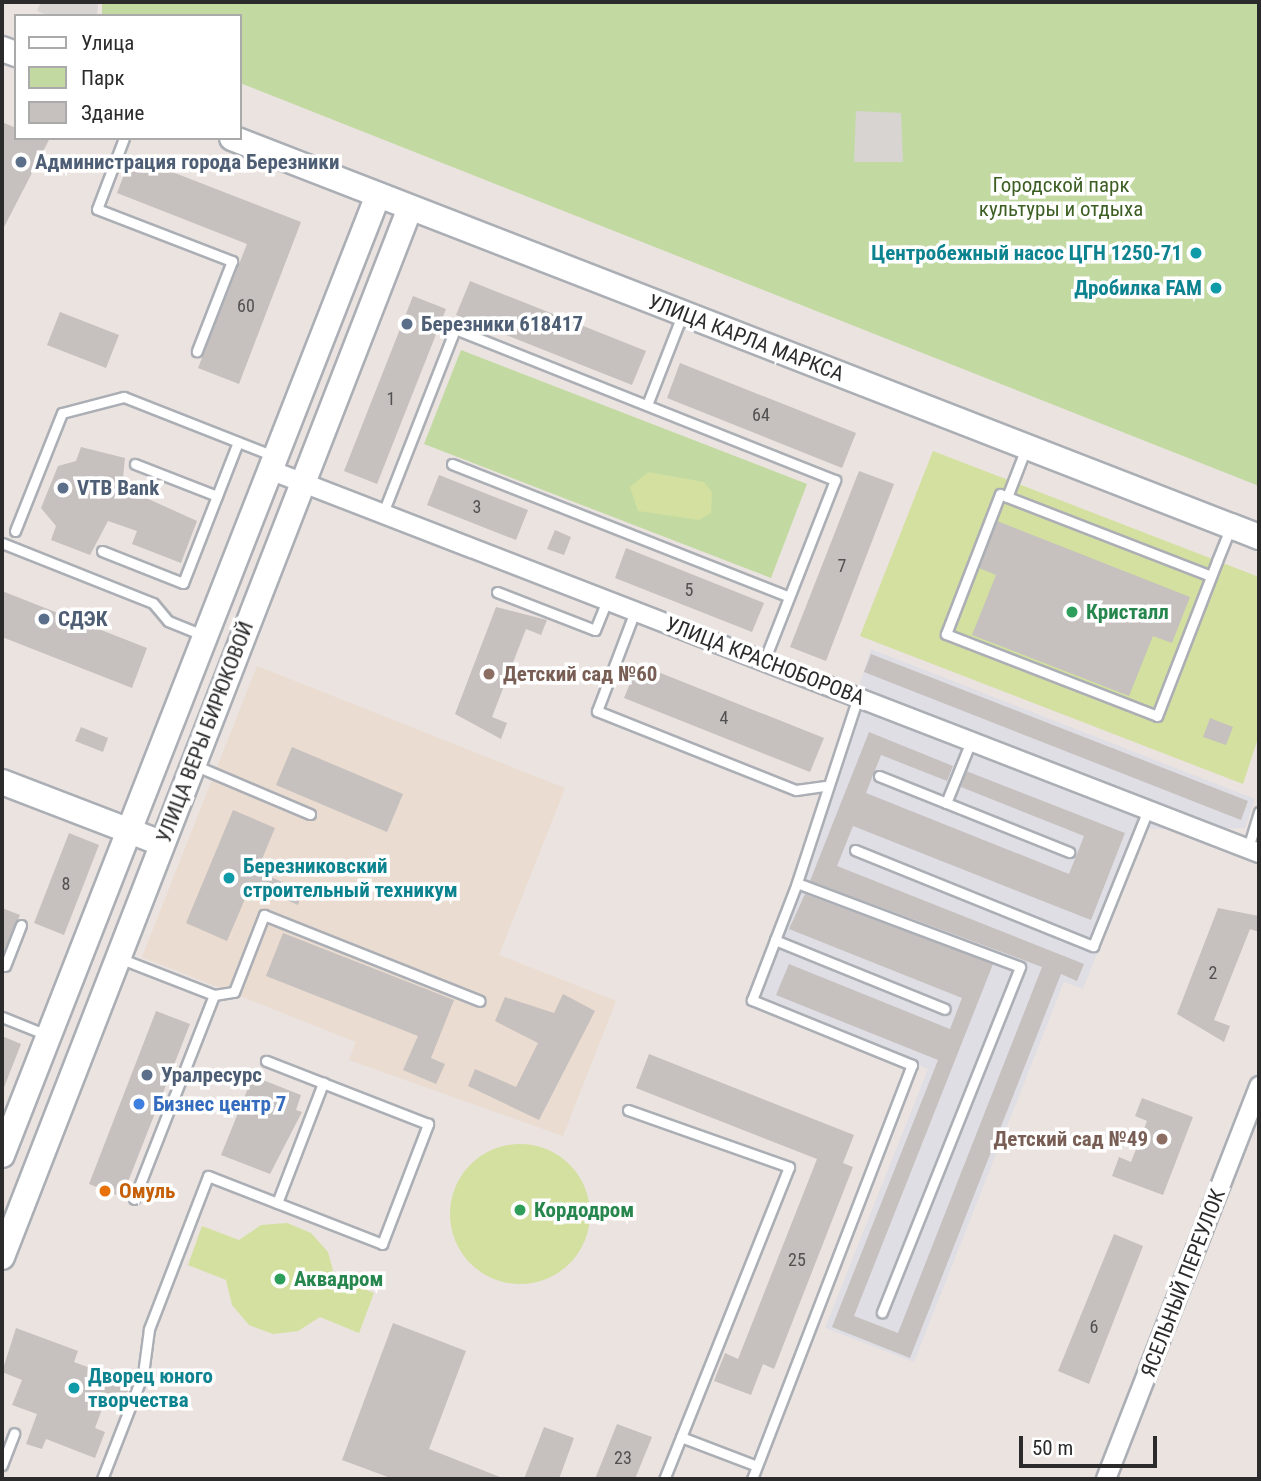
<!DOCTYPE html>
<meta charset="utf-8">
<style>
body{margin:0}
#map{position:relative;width:1261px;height:1481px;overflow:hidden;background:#ebe3df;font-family:"Roboto Condensed",sans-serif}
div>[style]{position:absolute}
.industrial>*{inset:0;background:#dfdee4}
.education>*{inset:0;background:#eadcd0}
.green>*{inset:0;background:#c2daa2}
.pitch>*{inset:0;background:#d3e09f}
.round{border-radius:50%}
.plaza>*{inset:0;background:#d7d4d1}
.building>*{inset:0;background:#c6c0be}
.roads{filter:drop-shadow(2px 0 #abafb5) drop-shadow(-2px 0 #abafb5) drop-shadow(0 2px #abafb5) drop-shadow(0 -2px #abafb5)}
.lane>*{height:9px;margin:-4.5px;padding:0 4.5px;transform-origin:4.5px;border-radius:4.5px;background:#fff}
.street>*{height:18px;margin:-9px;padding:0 9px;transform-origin:9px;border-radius:9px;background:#fff}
.secondary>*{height:24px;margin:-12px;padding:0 12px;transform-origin:12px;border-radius:12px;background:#fff}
.dots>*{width:19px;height:19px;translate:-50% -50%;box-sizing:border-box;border:4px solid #fff;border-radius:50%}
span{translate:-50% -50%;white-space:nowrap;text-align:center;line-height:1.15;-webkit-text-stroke:7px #fff;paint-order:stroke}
.number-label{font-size:18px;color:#525050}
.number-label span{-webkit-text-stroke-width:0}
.service-label{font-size:21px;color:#4e5e75;font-weight:700}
.left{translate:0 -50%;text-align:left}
.park-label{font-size:21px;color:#3d5f23}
.culture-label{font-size:21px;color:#0d838f;font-weight:700}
.right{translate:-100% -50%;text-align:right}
.street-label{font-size:21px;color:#2b2b2b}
.leisure-label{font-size:21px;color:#27864d;font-weight:700}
.education-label{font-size:21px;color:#785e54;font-weight:700}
.shop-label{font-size:21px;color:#366cbe;font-weight:700}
.food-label{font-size:21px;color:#c56008;font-weight:700}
.frame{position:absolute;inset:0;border:4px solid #2b2b2b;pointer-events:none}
.legend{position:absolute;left:14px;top:14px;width:228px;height:126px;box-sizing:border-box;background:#fff;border:2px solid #aaa;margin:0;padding:9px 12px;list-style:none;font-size:21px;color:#2b2b2b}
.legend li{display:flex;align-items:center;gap:14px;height:35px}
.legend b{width:35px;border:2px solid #aaa}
.scale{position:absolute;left:1019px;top:1436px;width:138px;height:32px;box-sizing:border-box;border:4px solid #2b2b2b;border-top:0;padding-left:9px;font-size:21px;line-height:24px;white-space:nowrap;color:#2b2b2b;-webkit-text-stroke:5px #fff;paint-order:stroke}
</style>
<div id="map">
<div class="industrial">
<i style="clip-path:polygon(871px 649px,1255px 799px,1245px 828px,1146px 829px,1083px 989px,1064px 982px,914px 1362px,825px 1328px,928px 1069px,757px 1000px)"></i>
</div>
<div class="education">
<i style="clip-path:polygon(257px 666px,565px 788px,499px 955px,616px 1001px,563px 1136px,349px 1060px,356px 1042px,142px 957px)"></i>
</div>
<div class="green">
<i style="clip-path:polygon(102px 2px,1259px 2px,1259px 486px,240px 83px,240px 16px,102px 16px)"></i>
<i style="clip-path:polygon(461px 350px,807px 484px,771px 578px,424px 444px)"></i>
</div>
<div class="pitch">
<i style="clip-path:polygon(933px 451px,1259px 577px,1259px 735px,1243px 784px,860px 636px)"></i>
<i style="clip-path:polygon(648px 472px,704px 482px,712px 492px,711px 513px,699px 520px,638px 511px,630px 487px)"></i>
<i class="round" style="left:450px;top:1144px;width:140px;height:140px"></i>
<i style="clip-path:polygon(287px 1223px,311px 1233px,328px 1252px,335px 1278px,374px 1293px,359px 1333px,320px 1317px,298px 1331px,273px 1334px,249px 1325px,232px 1305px,226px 1280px,188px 1265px,202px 1226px,239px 1240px,261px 1225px)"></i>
</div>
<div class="plaza">
<i style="clip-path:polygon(41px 2px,98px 2px,97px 15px,50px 16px,37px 11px)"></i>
<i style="clip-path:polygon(856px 111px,901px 113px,903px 162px,854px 162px)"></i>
</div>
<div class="building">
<i style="clip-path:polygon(2px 122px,16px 128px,16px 138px,50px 138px,2px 231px)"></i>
<i style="clip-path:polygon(131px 156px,301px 222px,239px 384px,198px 368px,247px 244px,117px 193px)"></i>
<i style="clip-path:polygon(470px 281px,646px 351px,632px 385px,456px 315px)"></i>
<i style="clip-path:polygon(413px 296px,446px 309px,377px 484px,344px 471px)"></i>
<i style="clip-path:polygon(60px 312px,119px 335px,106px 368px,47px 345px)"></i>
<i style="clip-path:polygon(680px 363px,856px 433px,842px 468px,667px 398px)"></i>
<i style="clip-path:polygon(81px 447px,125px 458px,122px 487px,197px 521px,181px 563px,132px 544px,137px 531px,108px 521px,90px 555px,51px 540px,56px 526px,41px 508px,58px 466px,76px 461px)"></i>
<i style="clip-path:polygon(859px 471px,894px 484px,826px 661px,790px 647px)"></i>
<i style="clip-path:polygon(439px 475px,528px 510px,516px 540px,427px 505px)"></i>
<i style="clip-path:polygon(997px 521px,1190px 597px,1172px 643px,1153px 636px,1129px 696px,972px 635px,996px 575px,979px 568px)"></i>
<i style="clip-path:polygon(555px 530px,571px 537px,564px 555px,547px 549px)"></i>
<i style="clip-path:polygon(626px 548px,764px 603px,752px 632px,615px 578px)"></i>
<i style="clip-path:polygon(2px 591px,147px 648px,132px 688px,2px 637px)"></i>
<i style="clip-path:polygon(496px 607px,547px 620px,541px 635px,526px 629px,492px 717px,507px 723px,501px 739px,455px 714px)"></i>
<i style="clip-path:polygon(871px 654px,1248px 801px,1241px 820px,864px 672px)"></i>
<i style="clip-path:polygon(638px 664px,824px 738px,810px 772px,624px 698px)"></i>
<i style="clip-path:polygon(1210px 718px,1233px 727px,1226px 745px,1203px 737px)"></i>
<i style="clip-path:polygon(81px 727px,108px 738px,103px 752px,75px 741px)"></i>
<i style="clip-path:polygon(869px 732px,953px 766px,947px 781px,881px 755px,866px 793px,1069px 874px,1084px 836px,961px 787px,966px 771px,1125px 833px,1091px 920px,853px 826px,837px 866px,1084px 964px,1077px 981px,1061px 974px,910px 1358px,832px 1327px,938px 1060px,776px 995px,789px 964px,950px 1029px,962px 998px,789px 929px,805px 894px,993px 964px,854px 1316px,898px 1333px,1042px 967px,810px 881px)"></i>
<i style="clip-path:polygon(292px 747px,403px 794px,387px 832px,276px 785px)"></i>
<i style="clip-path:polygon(233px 810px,275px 828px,257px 871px,303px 891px,298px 905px,251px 885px,227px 941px,186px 923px)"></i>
<i style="clip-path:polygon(69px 833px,99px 845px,64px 935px,34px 923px)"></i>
<i style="clip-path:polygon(2px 908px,20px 915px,2px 955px)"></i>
<i style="clip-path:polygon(1218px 908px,1259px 916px,1259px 932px,1250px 929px,1214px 1020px,1230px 1026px,1224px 1042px,1177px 1014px)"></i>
<i style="clip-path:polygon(283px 933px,454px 1000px,431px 1058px,445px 1064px,436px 1084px,403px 1070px,418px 1036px,266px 976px)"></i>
<i style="clip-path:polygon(563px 994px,595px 1011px,539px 1120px,468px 1086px,475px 1069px,516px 1087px,538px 1043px,495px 1021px,505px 997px,554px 1013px)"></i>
<i style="clip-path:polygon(156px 1011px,190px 1024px,122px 1197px,89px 1184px)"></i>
<i style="clip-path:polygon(2px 1036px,21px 1044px,3px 1090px,2px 1090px)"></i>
<i style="clip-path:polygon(649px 1054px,854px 1135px,843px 1163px,853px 1167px,774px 1369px,763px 1364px,751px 1395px,714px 1381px,725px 1353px,738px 1359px,817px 1159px,636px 1088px)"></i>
<i style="clip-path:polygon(253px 1076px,301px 1095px,296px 1110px,302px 1112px,270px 1174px,221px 1155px)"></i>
<i style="clip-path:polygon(1142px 1098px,1193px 1117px,1163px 1195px,1112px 1176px,1119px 1157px,1131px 1162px,1147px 1121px,1135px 1116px)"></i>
<i style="clip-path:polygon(1114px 1234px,1143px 1246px,1089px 1384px,1058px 1371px)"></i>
<i style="clip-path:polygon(393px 1323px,466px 1351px,429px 1449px,505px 1479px,393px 1479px,342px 1460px)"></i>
<i style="clip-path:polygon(16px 1328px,78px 1351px,74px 1362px,131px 1383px,125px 1399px,108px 1393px,95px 1428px,105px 1432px,95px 1458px,46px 1439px,42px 1449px,26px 1444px,37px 1414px,12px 1405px,22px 1380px,2px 1372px)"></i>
<i style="clip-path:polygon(617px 1424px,652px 1437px,635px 1479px,595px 1479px)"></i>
<i style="clip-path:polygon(544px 1427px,574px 1438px,559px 1479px,524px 1479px)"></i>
</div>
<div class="roads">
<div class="lane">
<i style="left:124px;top:138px;width:76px;rotate:110.8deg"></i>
<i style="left:97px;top:209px;width:145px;rotate:21.1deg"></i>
<i style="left:232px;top:261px;width:97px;rotate:111.3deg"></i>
<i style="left:647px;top:405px;width:97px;rotate:-68.7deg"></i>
<i style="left:135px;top:464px;width:88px;rotate:21.3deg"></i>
<i style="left:452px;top:464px;width:362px;rotate:21.5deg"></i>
<i style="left:1007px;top:497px;width:53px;rotate:-68.8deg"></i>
<i style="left:383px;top:513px;width:198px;rotate:-68.6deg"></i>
<i style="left:455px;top:329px;width:409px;rotate:21.7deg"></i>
<i style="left:835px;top:480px;width:194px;rotate:111.4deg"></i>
<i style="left:15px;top:531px;width:127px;rotate:-68.3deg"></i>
<i style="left:62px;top:413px;width:64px;rotate:-14.5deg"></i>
<i style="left:124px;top:397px;width:161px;rotate:21.5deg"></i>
<i style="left:2px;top:543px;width:162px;rotate:21.7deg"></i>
<i style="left:153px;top:603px;width:23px;rotate:50deg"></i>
<i style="left:168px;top:621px;width:38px;rotate:22deg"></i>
<i style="left:102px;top:551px;width:87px;rotate:21.6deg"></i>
<i style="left:183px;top:583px;width:151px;rotate:-68.7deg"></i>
<i style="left:1211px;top:576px;width:226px;rotate:-158.8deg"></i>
<i style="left:1000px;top:494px;width:150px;rotate:111.1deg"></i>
<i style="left:946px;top:634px;width:226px;rotate:21.2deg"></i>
<i style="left:1157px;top:716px;width:166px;rotate:-68.8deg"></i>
<i style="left:1217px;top:561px;width:35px;rotate:-68deg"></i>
<i style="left:497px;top:592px;width:105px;rotate:21.2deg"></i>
<i style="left:595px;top:630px;width:32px;rotate:-68deg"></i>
<i style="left:635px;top:611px;width:107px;rotate:110.8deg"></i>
<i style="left:597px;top:711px;width:214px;rotate:21.7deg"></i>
<i style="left:796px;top:790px;width:28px;rotate:-8deg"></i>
<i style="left:858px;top:697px;width:196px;rotate:108.2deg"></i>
<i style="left:797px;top:883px;width:238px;rotate:20.6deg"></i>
<i style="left:1020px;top:967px;width:372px;rotate:111.8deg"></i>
<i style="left:194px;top:765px;width:126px;rotate:22.9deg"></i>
<i style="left:879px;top:776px;width:205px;rotate:21.8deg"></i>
<i style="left:946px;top:803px;width:67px;rotate:-68deg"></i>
<i style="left:1248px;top:848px;width:38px;rotate:-73deg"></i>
<i style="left:855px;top:850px;width:257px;rotate:22deg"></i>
<i style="left:1093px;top:946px;width:147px;rotate:-68deg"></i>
<i style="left:797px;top:883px;width:61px;rotate:111.1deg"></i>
<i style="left:775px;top:940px;width:183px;rotate:22.1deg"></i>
<i style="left:119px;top:958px;width:102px;rotate:21.3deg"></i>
<i style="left:214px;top:995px;width:219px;rotate:111.4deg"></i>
<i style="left:5px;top:966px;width:44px;rotate:-68.7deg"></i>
<i style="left:214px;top:995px;width:20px;rotate:-9deg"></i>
<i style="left:234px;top:992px;width:83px;rotate:-68.7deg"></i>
<i style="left:264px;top:915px;width:232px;rotate:21.7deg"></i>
<i style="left:2px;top:1017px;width:48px;rotate:21.8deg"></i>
<i style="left:628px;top:1110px;width:171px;rotate:19.5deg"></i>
<i style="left:789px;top:1167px;width:336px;rotate:111.8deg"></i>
<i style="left:277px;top:1203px;width:129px;rotate:-69deg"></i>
<i style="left:681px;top:1437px;width:81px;rotate:20.9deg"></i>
<i style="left:2px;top:1465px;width:34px;rotate:-69deg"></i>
<i style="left:102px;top:1479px;width:113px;rotate:-68.7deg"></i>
<i style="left:143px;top:1374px;width:45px;rotate:-82.4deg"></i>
<i style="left:149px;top:1329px;width:164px;rotate:-68.9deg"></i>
<i style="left:208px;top:1176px;width:187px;rotate:21.3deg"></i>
<i style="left:382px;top:1244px;width:129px;rotate:-69deg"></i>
<i style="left:428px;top:1124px;width:174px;rotate:-158.7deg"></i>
<i style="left:752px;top:1479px;width:444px;rotate:-68.9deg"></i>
<i style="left:912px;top:1065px;width:173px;rotate:-157.9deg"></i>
<i style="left:752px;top:1000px;width:64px;rotate:-69deg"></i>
</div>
<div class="street">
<i style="left:270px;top:470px;width:1061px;rotate:21.17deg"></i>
<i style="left:1106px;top:1479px;width:422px;rotate:-68.7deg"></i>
</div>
<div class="secondary">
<i style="left:2px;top:49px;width:15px;rotate:20deg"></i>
<i style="left:232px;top:138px;width:1102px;rotate:21.23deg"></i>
<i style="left:2px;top:782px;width:170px;rotate:21deg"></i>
<i style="left:2px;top:1155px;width:1031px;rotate:-68.61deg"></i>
<i style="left:2px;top:1257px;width:1126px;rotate:-68.75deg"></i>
</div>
</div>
<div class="dots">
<i style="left:21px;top:162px;background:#5c6f8a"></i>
<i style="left:1196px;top:253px;background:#0f9aa8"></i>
<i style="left:1216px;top:288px;background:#0f9aa8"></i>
<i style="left:407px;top:324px;background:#5c6f8a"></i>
<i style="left:63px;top:488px;background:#5c6f8a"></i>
<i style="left:1072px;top:612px;background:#2e9e5b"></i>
<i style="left:44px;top:619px;background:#5c6f8a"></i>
<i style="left:489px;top:674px;background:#8d6e63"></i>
<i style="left:229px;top:878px;background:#0f9aa8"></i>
<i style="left:147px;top:1075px;background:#5c6f8a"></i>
<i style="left:139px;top:1104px;background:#3f7fe0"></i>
<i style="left:1162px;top:1139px;background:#8d6e63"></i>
<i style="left:105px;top:1191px;background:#e8710a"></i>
<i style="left:520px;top:1210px;background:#2e9e5b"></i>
<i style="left:280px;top:1279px;background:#2e9e5b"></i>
<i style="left:74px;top:1388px;background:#0f9aa8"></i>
</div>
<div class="number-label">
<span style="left:246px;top:306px">60</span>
<span style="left:391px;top:399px">1</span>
<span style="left:761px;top:415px">64</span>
<span style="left:477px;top:507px">3</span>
<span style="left:842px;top:566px">7</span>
<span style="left:689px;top:590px">5</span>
<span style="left:724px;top:718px">4</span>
<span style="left:66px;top:884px">8</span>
<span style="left:1213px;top:973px">2</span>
<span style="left:797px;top:1260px">25</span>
<span style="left:1094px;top:1327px">6</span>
<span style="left:623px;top:1458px">23</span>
</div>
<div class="service-label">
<span class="left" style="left:35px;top:162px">Администрация города Березники</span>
<span class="left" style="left:421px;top:324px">Березники 618417</span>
<span class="left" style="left:77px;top:488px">VTB Bank</span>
<span class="left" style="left:58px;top:619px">СДЭК</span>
<span class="left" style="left:161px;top:1075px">Уралресурс</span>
</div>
<div class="park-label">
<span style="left:1061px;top:197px">Городской парк<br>культуры и отдыха</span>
</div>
<div class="culture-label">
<span class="right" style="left:1182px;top:253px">Центробежный насос ЦГН 1250-71</span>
<span class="right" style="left:1202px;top:288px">Дробилка FAM</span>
<span class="left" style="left:243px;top:878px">Березниковский<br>строительный техникум</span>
<span class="left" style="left:88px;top:1388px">Дворец юного<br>творчества</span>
</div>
<div class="street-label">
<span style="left:746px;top:338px;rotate:21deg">УЛИЦА КАРЛА МАРКСА</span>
<span style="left:765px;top:661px;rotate:21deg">УЛИЦА КРАСНОБОРОВА</span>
<span style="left:205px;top:732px;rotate:-69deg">УЛИЦА ВЕРЫ БИРЮКОВОЙ</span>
<span style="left:1183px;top:1283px;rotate:-69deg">ЯСЕЛЬНЫЙ ПЕРЕУЛОК</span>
</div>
<div class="leisure-label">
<span class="left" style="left:1086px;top:612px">Кристалл</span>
<span class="left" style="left:534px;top:1210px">Кордодром</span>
<span class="left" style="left:294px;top:1279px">Аквадром</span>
</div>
<div class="education-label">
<span class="left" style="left:503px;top:674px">Детский сад №60</span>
<span class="right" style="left:1148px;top:1139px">Детский сад №49</span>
</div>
<div class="shop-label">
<span class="left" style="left:153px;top:1104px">Бизнес центр 7</span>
</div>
<div class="food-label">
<span class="left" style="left:119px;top:1191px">Омуль</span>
</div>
<div class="frame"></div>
<ul class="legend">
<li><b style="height:9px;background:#fff"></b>Улица</li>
<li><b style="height:19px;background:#c2daa2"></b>Парк</li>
<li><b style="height:19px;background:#c6c0be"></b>Здание</li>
</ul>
<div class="scale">50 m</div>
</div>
